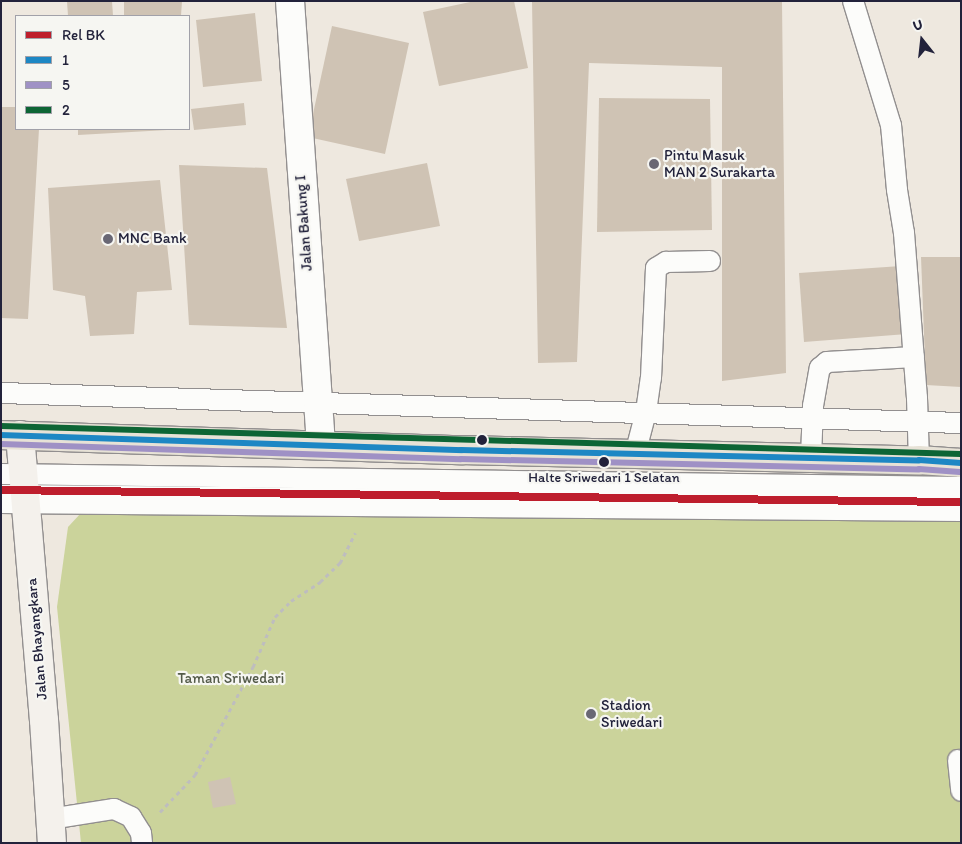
<!DOCTYPE html>
<style>
body{margin:0}
#map{position:relative;width:962px;height:844px;overflow:hidden;background:#eee8df;font-family:Itim,sans-serif}
div>[style]{position:absolute}
.green>*{inset:0;background:#cbd39b}
.building>*{inset:0;background:#cfc3b4}
.path>*{height:3px;margin-top:-1.5px;transform-origin:0;background:repeating-linear-gradient(90deg,#bebdbe 0 4px,transparent 0 8px)}
.roads{filter:drop-shadow(1px 0 #928f8f) drop-shadow(-1px 0 #928f8f) drop-shadow(0 1px #928f8f) drop-shadow(0 -1px #928f8f)}
.lane>*{height:20px;margin:-10px;padding:0 10px;transform-origin:10px;border-radius:10px;background:#fcfcfa}
.street>*{height:28px;margin:-14px;padding:0 14px;transform-origin:14px;border-radius:14px;background:#fcfcfa}
.secondary>*{height:28px;margin:-14px;padding:0 14px;transform-origin:14px;border-radius:14px;background:#f4f1ec}
.primary>*{height:28px;margin:-14px;padding:0 14px;transform-origin:14px;border-radius:14px;background:#e7e2d6}
.bus-1>*{height:6px;margin:-3px;padding:0 3px;transform-origin:3px;border-radius:3px;background:#1d87c4}
.bus-2>*{height:6px;margin:-3px;padding:0 3px;transform-origin:3px;border-radius:3px;background:#9f91c5}
.bus-3>*{height:6px;margin:-3px;padding:0 3px;transform-origin:3px;border-radius:3px;background:#0d6535}
.rail-1>*{height:8px;margin:-4px;padding:0 4px;transform-origin:4px;border-radius:4px;background:#be1e2d}
.dots>*{width:14px;height:14px;translate:-50% -50%;box-sizing:border-box;border:2px solid #f6f6f2;border-radius:50%}
span{translate:-50% -50%;white-space:nowrap;text-align:center;line-height:1.15;-webkit-text-stroke:4.5px #f6f6f2;paint-order:stroke}
.bus-label{font-size:14px;color:#22223b}
.poi-label{font-size:15px;color:#22223b}
.left{translate:0 -50%;text-align:left}
.street-label{font-size:15px;color:#22223b}
.park-label{font-size:15px;color:#535a49}
.frame{position:absolute;inset:0;border:2px solid #22223b;pointer-events:none}
.legend{position:absolute;left:15px;top:15px;width:175px;height:115px;box-sizing:border-box;background:#f6f6f2;border:1px solid #a1a1a9;margin:0;padding:6px 9px;list-style:none;font-size:15px;color:#22223b}
.legend li{display:flex;align-items:center;gap:10px;height:25px}
.legend b{width:25px;border:1px solid #a1a1a9}
.north{position:absolute;left:897px;top:15px;width:50px;height:50px;-webkit-text-stroke:4px #f6f6f2;paint-order:stroke;rotate:344deg;font-size:14px;font-weight:700;line-height:20px;text-align:center;color:#22223b}
.north::after{content:'';display:block;margin:auto;width:18px;height:22px;background:#22223b;clip-path:polygon(50% 0,100% 100%,50% 72%,0 100%)}
</style>
<div id="map">
<div class="green">
<i style="clip-path:polygon(81px 513px,961px 522px,961px 843px,81px 843px,57px 607px,68px 527px)"></i>
</div>
<div class="building">
<i style="clip-path:polygon(67px 1px,112px 1px,113px 16px,68px 16px)"></i>
<i style="clip-path:polygon(124px 1px,182px 1px,181px 16px,124px 16px)"></i>
<i style="clip-path:polygon(475px 1px,514px 1px,528px 68px,439px 86px,423px 12px)"></i>
<i style="clip-path:polygon(532px 1px,782px 1px,786px 373px,722px 381px,722px 67px,589px 63px,577px 362px,538px 363px)"></i>
<i style="clip-path:polygon(255px 13px,262px 81px,203px 87px,196px 20px)"></i>
<i style="clip-path:polygon(332px 26px,409px 43px,385px 154px,308px 137px)"></i>
<i style="clip-path:polygon(599px 98px,710px 99px,712px 230px,597px 232px)"></i>
<i style="clip-path:polygon(244px 103px,246px 125px,194px 130px,191px 109px)"></i>
<i style="clip-path:polygon(1px 107px,16px 107px,16px 129px,39px 129px,28px 319px,1px 318px)"></i>
<i style="clip-path:polygon(78px 129px,167px 129px,167px 130px,78px 135px)"></i>
<i style="clip-path:polygon(427px 163px,440px 226px,359px 241px,346px 179px)"></i>
<i style="clip-path:polygon(179px 165px,267px 168px,287px 328px,189px 325px)"></i>
<i style="clip-path:polygon(160px 180px,172px 290px,137px 292px,134px 334px,90px 336px,85px 296px,53px 290px,48px 188px)"></i>
<i style="clip-path:polygon(921px 257px,961px 257px,961px 387px,926px 385px)"></i>
<i style="clip-path:polygon(901px 266px,907px 334px,804px 342px,799px 273px)"></i>
<i style="clip-path:polygon(230px 777px,236px 804px,213px 808px,208px 782px)"></i>
</div>
<div class="path">
<i style="left:160px;top:812px;width:51px;rotate:-46.6deg"></i>
<i style="left:195px;top:775px;width:123px;rotate:-61.8deg"></i>
<i style="left:253px;top:667px;width:55px;rotate:-66.3deg"></i>
<i style="left:275px;top:617px;width:23px;rotate:-45deg"></i>
<i style="left:291px;top:601px;width:35px;rotate:-33deg"></i>
<i style="left:320px;top:582px;width:28px;rotate:-44deg"></i>
<i style="left:340px;top:563px;width:34px;rotate:-63deg"></i>
</div>
<div class="roads">
<div class="lane">
<i style="left:853px;top:1px;width:130px;rotate:73deg"></i>
<i style="left:891px;top:125px;width:65px;rotate:84.7deg"></i>
<i style="left:897px;top:190px;width:44px;rotate:80.8deg"></i>
<i style="left:904px;top:233px;width:166px;rotate:85.5deg"></i>
<i style="left:917px;top:398px;width:62px;rotate:88.2deg"></i>
<i style="left:1px;top:393px;width:960px;rotate:1.79deg"></i>
<i style="left:635px;top:454px;width:43px;rotate:-75.3deg"></i>
<i style="left:646px;top:412px;width:34px;rotate:-82deg"></i>
<i style="left:651px;top:378px;width:110px;rotate:-87.4deg"></i>
<i style="left:656px;top:268px;width:12px;rotate:-31deg"></i>
<i style="left:666px;top:262px;width:44px;rotate:-1.3deg"></i>
<i style="left:811px;top:458px;width:52px;rotate:-87.8deg"></i>
<i style="left:813px;top:406px;width:39px;rotate:-80deg"></i>
<i style="left:820px;top:368px;width:9px;rotate:-41deg"></i>
<i style="left:827px;top:362px;width:87px;rotate:-3.3deg"></i>
<i style="left:1px;top:474px;width:960px;rotate:0.78deg"></i>
<i style="left:958px;top:760px;width:31px;rotate:84deg"></i>
<i style="left:50px;top:819px;width:65px;rotate:-8.9deg"></i>
<i style="left:114px;top:809px;width:19px;rotate:25deg"></i>
<i style="left:131px;top:817px;width:19px;rotate:58deg"></i>
<i style="left:141px;top:833px;width:10px;rotate:84deg"></i>
</div>
<div class="street">
<i style="left:290px;top:1px;width:445px;rotate:86deg"></i>
<i style="left:1px;top:499px;width:960px;rotate:0.48deg"></i>
</div>
<div class="secondary">
<i style="left:20px;top:435px;width:286px;rotate:85.2deg"></i>
<i style="left:44px;top:720px;width:123px;rotate:86.3deg"></i>
</div>
<div class="primary">
<i style="left:1px;top:435px;width:460px;rotate:1.9deg"></i>
<i style="left:461px;top:450px;width:458px;rotate:1.3deg"></i>
<i style="left:919px;top:460px;width:42px;rotate:4.1deg"></i>
</div>
</div>
<div class="bus-1">
<i style="left:1px;top:435px;width:460px;rotate:1.9deg"></i>
<i style="left:461px;top:450px;width:458px;rotate:1.3deg"></i>
<i style="left:919px;top:460px;width:42px;rotate:4.1deg"></i>
</div>
<div class="bus-2">
<i style="left:1px;top:444px;width:460px;rotate:1.9deg"></i>
<i style="left:461px;top:459px;width:458px;rotate:1.3deg"></i>
<i style="left:919px;top:469px;width:41px;rotate:4.2deg"></i>
</div>
<div class="bus-3">
<i style="left:1px;top:426px;width:960px;rotate:1.67deg"></i>
</div>
<div class="rail-1">
<i style="left:1px;top:490px;width:960px;rotate:0.72deg"></i>
</div>
<div class="dots">
<i style="left:654px;top:164px;background:#696774"></i>
<i style="left:108px;top:239px;background:#696774"></i>
<i style="left:482px;top:440px;background:#22223b"></i>
<i style="left:604px;top:462px;background:#22223b"></i>
<i style="left:591px;top:714px;background:#696774"></i>
</div>
<div class="bus-label">
<span style="left:604px;top:478px">Halte Sriwedari 1 Selatan</span>
</div>
<div class="poi-label">
<span class="left" style="left:664px;top:164px">Pintu Masuk<br>MAN 2 Surakarta</span>
<span class="left" style="left:118px;top:239px">MNC Bank</span>
<span class="left" style="left:601px;top:714px">Stadion<br>Sriwedari</span>
</div>
<div class="street-label">
<span style="left:304px;top:223px;rotate:-94deg">Jalan Bakung I</span>
<span style="left:37px;top:639px;rotate:-95deg">Jalan Bhayangkara</span>
</div>
<div class="park-label">
<span style="left:231px;top:679px">Taman Sriwedari</span>
</div>
<div class="frame"></div>
<ul class="legend">
<li><b style="height:6px;background:#be1e2d"></b>Rel BK</li>
<li><b style="height:6px;background:#1d87c4"></b>1</li>
<li><b style="height:6px;background:#9f91c5"></b>5</li>
<li><b style="height:6px;background:#0d6535"></b>2</li>
</ul>
<div class="north">U</div>
</div>
